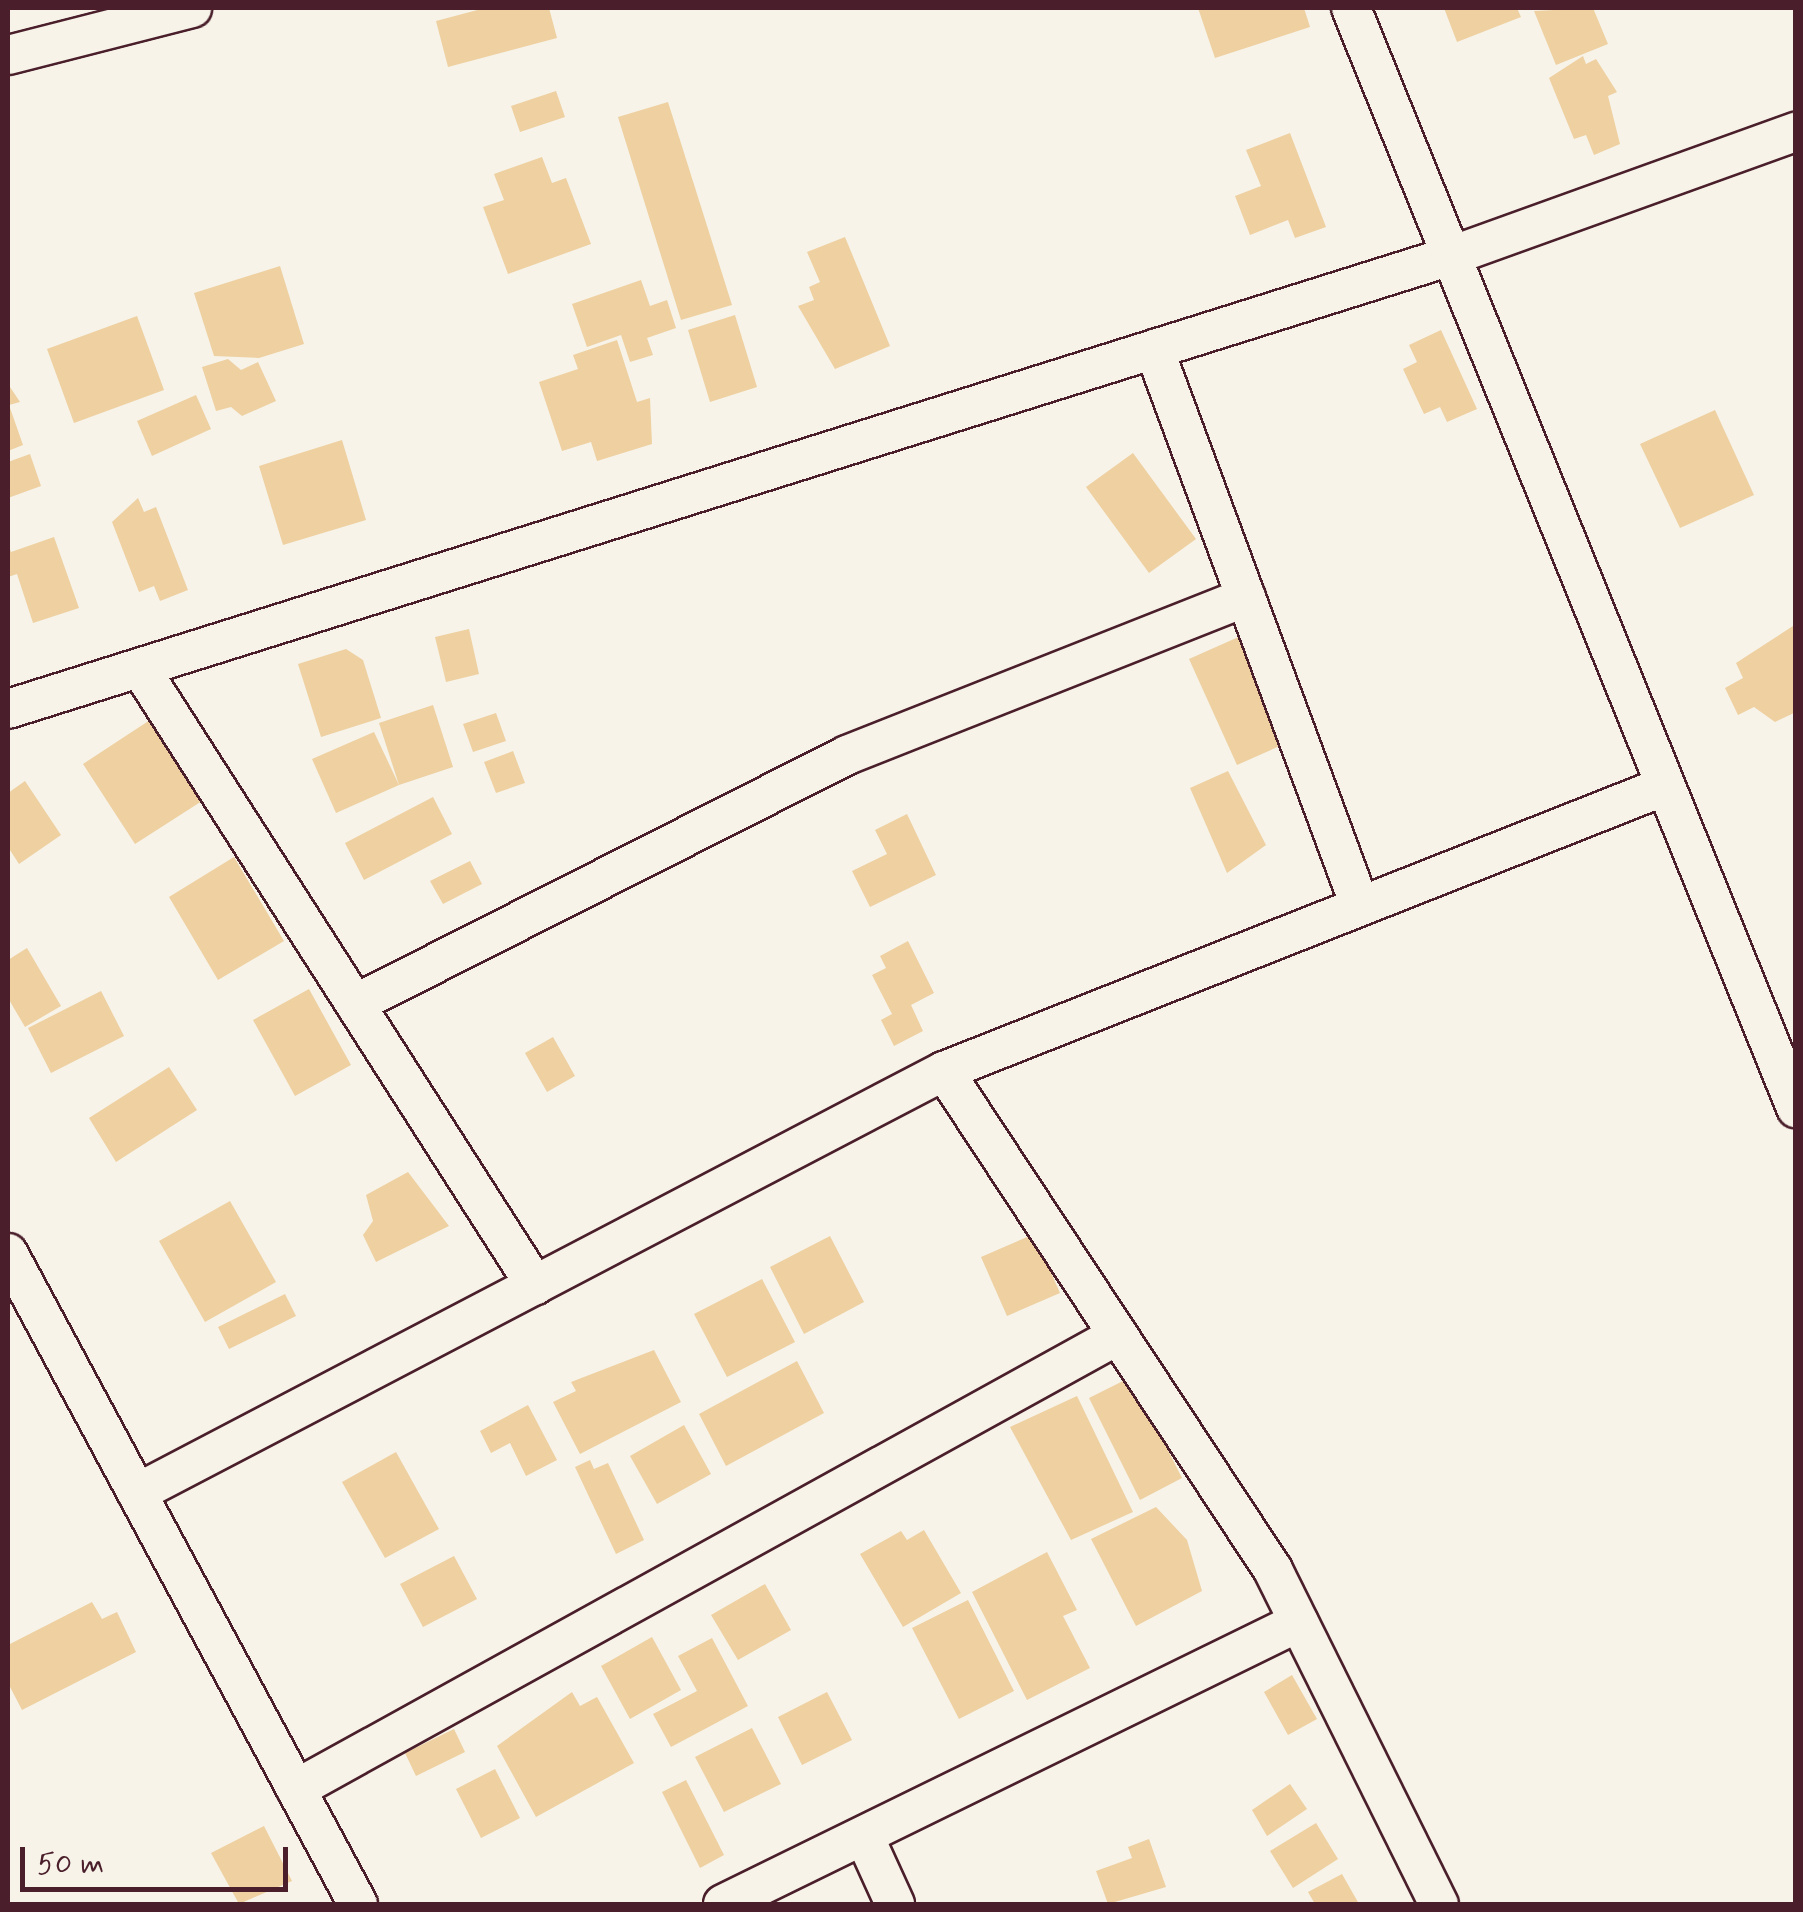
<!DOCTYPE html>
<style>
body{margin:0}
#map{position:relative;width:1803px;height:1912px;overflow:hidden;background:#f7f3e8;font-family:Mynerve,sans-serif}
div>[style]{position:absolute}
.building>*{inset:0;background:#eed0a1}
.roads{filter:drop-shadow(2px 0 #4a1f2b) drop-shadow(-2px 0 #4a1f2b) drop-shadow(0 2px #4a1f2b) drop-shadow(0 -2px #4a1f2b)}
.street>*{height:38px;margin:-19px;padding:0 19px;transform-origin:19px;border-radius:19px;background:#f7f3e8}
span{translate:-50% -50%;white-space:nowrap;text-align:center;line-height:1.15;-webkit-text-stroke:10px #f7f3e8;paint-order:stroke}
.frame{position:absolute;inset:0;border:10px solid #4a1f2b;pointer-events:none}
.scale{position:absolute;left:20px;top:1847px;width:268px;height:45px;box-sizing:border-box;border:5px solid #4a1f2b;border-top:0;padding-left:12px;font-size:30px;line-height:35px;white-space:nowrap;color:#4a1f2b;-webkit-text-stroke:8px #f7f3e8;paint-order:stroke}
</style>
<div id="map">
<div class="building">
<i style="clip-path:polygon(485px 8px,549px 8px,557px 38px,448px 67px,436px 21px)"></i>
<i style="clip-path:polygon(1198px 8px,1304px 8px,1310px 27px,1215px 58px)"></i>
<i style="clip-path:polygon(1444px 8px,1517px 8px,1521px 17px,1457px 42px)"></i>
<i style="clip-path:polygon(1593px 8px,1608px 44px,1556px 65px,1534px 11px)"></i>
<i style="clip-path:polygon(1583px 56px,1586px 64px,1596px 59px,1617px 92px,1608px 96px,1620px 144px,1594px 155px,1586px 135px,1574px 139px,1549px 78px)"></i>
<i style="clip-path:polygon(556px 91px,565px 117px,520px 132px,511px 106px)"></i>
<i style="clip-path:polygon(668px 102px,732px 305px,681px 320px,618px 117px)"></i>
<i style="clip-path:polygon(1290px 133px,1326px 227px,1295px 238px,1288px 220px,1250px 235px,1235px 196px,1261px 186px,1246px 150px)"></i>
<i style="clip-path:polygon(542px 157px,552px 183px,566px 178px,591px 244px,508px 274px,483px 207px,504px 200px,494px 174px)"></i>
<i style="clip-path:polygon(845px 237px,890px 346px,835px 369px,798px 306px,814px 300px,809px 287px,820px 282px,807px 252px)"></i>
<i style="clip-path:polygon(280px 266px,304px 344px,259px 358px,214px 356px,194px 293px)"></i>
<i style="clip-path:polygon(641px 280px,650px 306px,667px 300px,676px 328px,647px 338px,653px 355px,630px 362px,621px 335px,587px 347px,572px 304px)"></i>
<i style="clip-path:polygon(735px 315px,757px 387px,710px 402px,688px 330px)"></i>
<i style="clip-path:polygon(137px 316px,164px 390px,74px 423px,47px 349px)"></i>
<i style="clip-path:polygon(1441px 330px,1477px 409px,1447px 422px,1440px 407px,1424px 414px,1403px 369px,1417px 362px,1409px 345px)"></i>
<i style="clip-path:polygon(617px 340px,637px 402px,650px 398px,652px 444px,597px 461px,591px 442px,562px 451px,539px 382px,578px 369px,573px 355px)"></i>
<i style="clip-path:polygon(228px 359px,241px 370px,258px 362px,276px 401px,242px 416px,231px 407px,216px 411px,202px 367px)"></i>
<i style="clip-path:polygon(8px 384px,20px 402px,9px 405px,23px 445px,8px 451px)"></i>
<i style="clip-path:polygon(196px 395px,211px 429px,152px 456px,137px 421px)"></i>
<i style="clip-path:polygon(1715px 410px,1754px 495px,1680px 528px,1640px 444px)"></i>
<i style="clip-path:polygon(342px 440px,366px 520px,283px 545px,259px 466px)"></i>
<i style="clip-path:polygon(1133px 453px,1196px 539px,1149px 573px,1086px 487px)"></i>
<i style="clip-path:polygon(30px 454px,41px 486px,8px 498px,8px 462px)"></i>
<i style="clip-path:polygon(138px 498px,144px 512px,156px 507px,188px 590px,160px 601px,154px 586px,139px 592px,112px 522px)"></i>
<i style="clip-path:polygon(54px 537px,79px 608px,33px 623px,17px 574px,8px 577px,8px 544px,11px 552px)"></i>
<i style="clip-path:polygon(1796px 624px,1796px 712px,1775px 722px,1754px 707px,1738px 715px,1725px 688px,1743px 678px,1736px 663px)"></i>
<i style="clip-path:polygon(469px 629px,479px 674px,446px 682px,435px 637px)"></i>
<i style="clip-path:polygon(1243px 635px,1291px 741px,1237px 765px,1189px 659px)"></i>
<i style="clip-path:polygon(346px 649px,363px 660px,381px 718px,321px 737px,298px 664px)"></i>
<i style="clip-path:polygon(433px 705px,453px 767px,399px 785px,379px 723px)"></i>
<i style="clip-path:polygon(496px 713px,506px 741px,473px 752px,463px 724px)"></i>
<i style="clip-path:polygon(150px 720px,202px 801px,135px 844px,83px 764px)"></i>
<i style="clip-path:polygon(374px 732px,399px 785px,336px 813px,312px 759px)"></i>
<i style="clip-path:polygon(513px 751px,525px 783px,496px 793px,484px 762px)"></i>
<i style="clip-path:polygon(1228px 771px,1266px 845px,1227px 873px,1190px 788px)"></i>
<i style="clip-path:polygon(25px 781px,61px 835px,19px 864px,8px 847px,8px 793px)"></i>
<i style="clip-path:polygon(433px 797px,452px 834px,364px 880px,345px 843px)"></i>
<i style="clip-path:polygon(907px 814px,936px 875px,870px 907px,852px 871px,887px 854px,875px 830px)"></i>
<i style="clip-path:polygon(234px 857px,284px 941px,218px 980px,169px 897px)"></i>
<i style="clip-path:polygon(470px 861px,482px 884px,443px 904px,430px 881px)"></i>
<i style="clip-path:polygon(908px 941px,934px 993px,911px 1005px,923px 1031px,894px 1046px,881px 1020px,892px 1014px,872px 975px,886px 968px,880px 956px)"></i>
<i style="clip-path:polygon(27px 948px,61px 1006px,25px 1027px,8px 998px,8px 960px)"></i>
<i style="clip-path:polygon(309px 989px,351px 1065px,295px 1096px,253px 1020px)"></i>
<i style="clip-path:polygon(101px 991px,124px 1036px,51px 1073px,28px 1028px)"></i>
<i style="clip-path:polygon(553px 1037px,575px 1076px,547px 1092px,525px 1053px)"></i>
<i style="clip-path:polygon(169px 1067px,197px 1110px,116px 1162px,89px 1118px)"></i>
<i style="clip-path:polygon(408px 1172px,449px 1226px,376px 1262px,363px 1235px,373px 1221px,366px 1195px)"></i>
<i style="clip-path:polygon(230px 1201px,276px 1282px,205px 1322px,159px 1241px)"></i>
<i style="clip-path:polygon(1034px 1234px,1060px 1293px,1007px 1316px,981px 1257px)"></i>
<i style="clip-path:polygon(830px 1236px,864px 1302px,804px 1334px,770px 1267px)"></i>
<i style="clip-path:polygon(762px 1279px,795px 1342px,727px 1377px,694px 1314px)"></i>
<i style="clip-path:polygon(285px 1294px,296px 1316px,229px 1349px,218px 1327px)"></i>
<i style="clip-path:polygon(654px 1350px,681px 1402px,580px 1454px,553px 1402px,576px 1391px,571px 1382px)"></i>
<i style="clip-path:polygon(797px 1361px,824px 1413px,726px 1466px,699px 1414px)"></i>
<i style="clip-path:polygon(1131px 1377px,1182px 1478px,1140px 1500px,1089px 1398px)"></i>
<i style="clip-path:polygon(1077px 1396px,1133px 1512px,1071px 1540px,1010px 1427px)"></i>
<i style="clip-path:polygon(528px 1405px,557px 1460px,526px 1476px,510px 1443px,491px 1453px,480px 1431px)"></i>
<i style="clip-path:polygon(684px 1425px,711px 1474px,657px 1504px,630px 1456px)"></i>
<i style="clip-path:polygon(396px 1452px,439px 1529px,385px 1558px,342px 1482px)"></i>
<i style="clip-path:polygon(590px 1460px,594px 1469px,608px 1463px,644px 1540px,616px 1554px,575px 1467px)"></i>
<i style="clip-path:polygon(1156px 1507px,1187px 1540px,1202px 1591px,1136px 1626px,1091px 1539px)"></i>
<i style="clip-path:polygon(924px 1530px,961px 1593px,903px 1627px,860px 1554px,901px 1531px,907px 1540px)"></i>
<i style="clip-path:polygon(1047px 1552px,1077px 1610px,1063px 1616px,1090px 1668px,1027px 1700px,972px 1592px)"></i>
<i style="clip-path:polygon(454px 1556px,477px 1599px,423px 1627px,400px 1584px)"></i>
<i style="clip-path:polygon(765px 1584px,791px 1630px,738px 1660px,711px 1615px)"></i>
<i style="clip-path:polygon(968px 1600px,1014px 1691px,959px 1719px,912px 1628px)"></i>
<i style="clip-path:polygon(92px 1602px,102px 1619px,117px 1612px,136px 1652px,22px 1710px,8px 1683px,8px 1645px)"></i>
<i style="clip-path:polygon(652px 1637px,681px 1690px,630px 1719px,601px 1666px)"></i>
<i style="clip-path:polygon(712px 1638px,748px 1706px,671px 1747px,653px 1714px,697px 1691px,678px 1656px)"></i>
<i style="clip-path:polygon(1292px 1675px,1317px 1719px,1288px 1735px,1264px 1692px)"></i>
<i style="clip-path:polygon(572px 1692px,580px 1706px,597px 1697px,634px 1763px,536px 1817px,497px 1746px)"></i>
<i style="clip-path:polygon(827px 1692px,852px 1740px,802px 1765px,778px 1717px)"></i>
<i style="clip-path:polygon(752px 1728px,781px 1784px,724px 1812px,695px 1757px)"></i>
<i style="clip-path:polygon(454px 1729px,465px 1752px,416px 1776px,405px 1753px)"></i>
<i style="clip-path:polygon(495px 1769px,520px 1818px,481px 1838px,456px 1789px)"></i>
<i style="clip-path:polygon(686px 1780px,724px 1855px,700px 1868px,662px 1792px)"></i>
<i style="clip-path:polygon(1290px 1784px,1307px 1809px,1267px 1836px,1252px 1810px)"></i>
<i style="clip-path:polygon(1316px 1823px,1338px 1859px,1293px 1888px,1270px 1851px)"></i>
<i style="clip-path:polygon(264px 1826px,292px 1881px,239px 1904px,211px 1853px)"></i>
<i style="clip-path:polygon(1149px 1839px,1166px 1887px,1108px 1904px,1096px 1871px,1132px 1858px,1128px 1847px)"></i>
<i style="clip-path:polygon(1342px 1874px,1359px 1904px,1315px 1904px,1308px 1892px)"></i>
</div>
<div class="roads">
<div class="street">
<i style="left:1351px;top:8px;width:1187px;rotate:67.97deg"></i>
<i style="left:8px;top:55px;width:190px;rotate:-14.3deg"></i>
<i style="left:1154px;top:349px;width:594px;rotate:69.7deg"></i>
<i style="left:140px;top:668px;width:733px;rotate:57.37deg"></i>
<i style="left:8px;top:709px;width:1512px;rotate:-17.43deg"></i>
<i style="left:1451px;top:256px;width:367px;rotate:-19.8deg"></i>
<i style="left:355px;top:1004px;width:551px;rotate:-26.84deg"></i>
<i style="left:847px;top:755px;width:429px;rotate:-21.6deg"></i>
<i style="left:944px;top:1071px;width:598px;rotate:56.6deg"></i>
<i style="left:1273px;top:1570px;width:373px;rotate:63.6deg"></i>
<i style="left:8px;top:1253px;width:739px;rotate:61.74deg"></i>
<i style="left:137px;top:1493px;width:911px;rotate:-27.61deg"></i>
<i style="left:944px;top:1071px;width:775px;rotate:-21.57deg"></i>
<i style="left:296px;top:1789px;width:939px;rotate:-28.91deg"></i>
<i style="left:864px;top:1836px;width:75px;rotate:65.5deg"></i>
<i style="left:723px;top:1904px;width:641px;rotate:-26.09deg"></i>
</div>
</div>
<div class="frame"></div>
<div class="scale">50 m</div>
</div>
